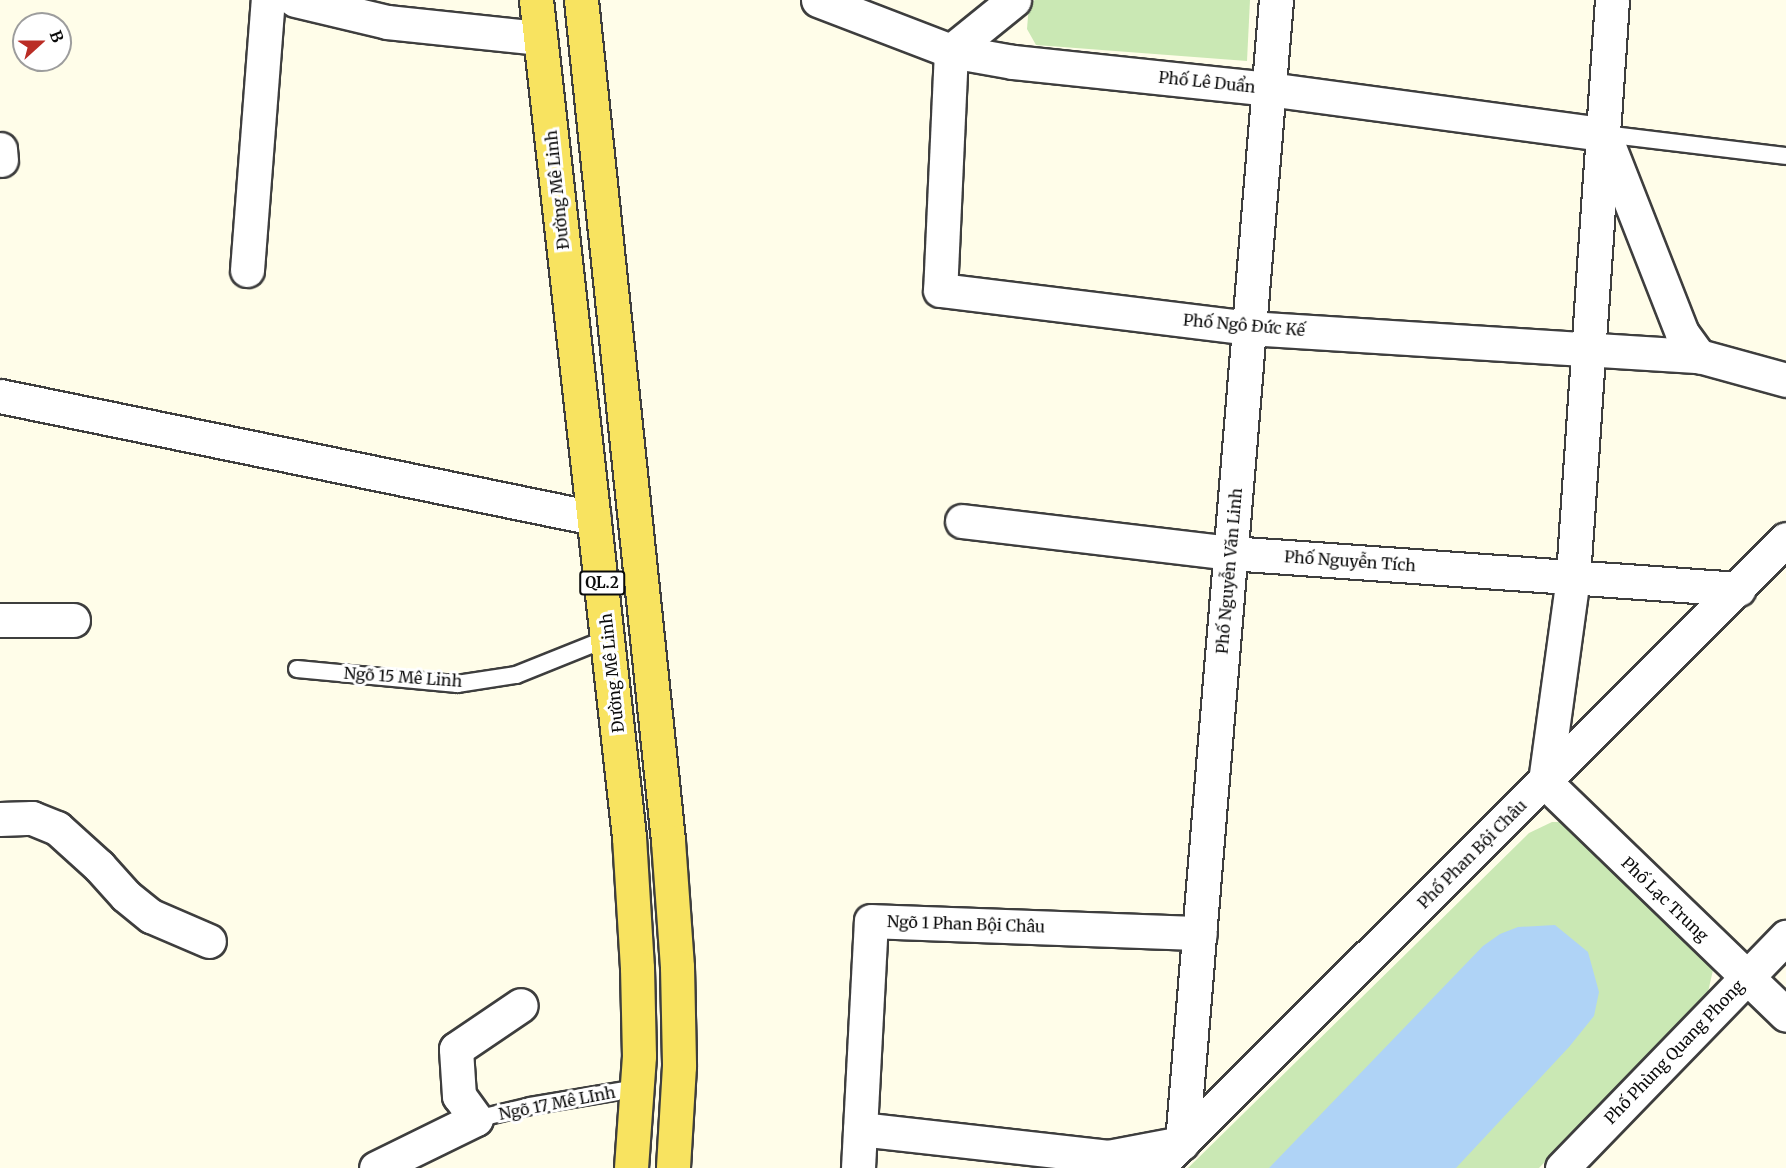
<!DOCTYPE html>
<meta charset="utf-8">
<style>
body{margin:0}
#map{position:relative;width:1786px;height:1168px;overflow:hidden;background:#fffde9;font-family:Merriweather,serif}
div>[style]{position:absolute}
.green>*{inset:0;background:#cae8b4}
.water>*{inset:0;background:#afd3f6}
.roads{filter:drop-shadow(2px 0 #3e3e3e) drop-shadow(-2px 0 #3e3e3e) drop-shadow(0 2px #3e3e3e) drop-shadow(0 -2px #3e3e3e)}
.service>*{height:16px;margin:-8px;padding:0 8px;transform-origin:8px;border-radius:8px;background:#fff}
.minor>*{height:33px;margin:-16.5px;padding:0 16.5px;transform-origin:16.5px;border-radius:16.5px;background:#fff}
.tertiary>*{height:33px;margin:-16.5px;padding:0 16.5px;transform-origin:16.5px;border-radius:16.5px;background:#fff}
.primary>*{height:33px;margin:-16.5px;padding:0 16.5px;transform-origin:16.5px;border-radius:16.5px;background:#f8e360}
span{translate:-50% -50%;white-space:nowrap;text-align:center;line-height:1.15;-webkit-text-stroke:6px #fff;paint-order:stroke}
.shield-label span{padding:2px 4px;background:#fff;border:2px solid;border-radius:4px;-webkit-text-stroke-width:0}
.shield-label{font-size:15px;color:#0b0b0b;font-weight:700}
.street-label{font-size:16px;color:#0b0b0b}
.north{position:absolute;left:12px;top:12px;width:60px;height:60px;box-sizing:border-box;background:#fff;border:2px solid #9d9d9d;border-radius:50%;rotate:69deg;font-size:16px;font-weight:700;line-height:24px;text-align:center;color:#0b0b0b}
.north::after{content:'';display:block;margin:auto;width:21px;height:27px;background:#ba2d25;clip-path:polygon(50% 0,100% 100%,50% 72%,0 100%)}
</style>
<div id="map">
<div class="green">
<i style="clip-path:polygon(1035px 0,1250px 0,1247px 61px,1036px 45px,1027px 29px,1029px 4px)"></i>
<i style="clip-path:polygon(1552px 822px,1569px 822px,1706px 958px,1713px 970px,1708px 992px,1539px 1168px,1188px 1168px,1529px 833px)"></i>
</div>
<div class="water">
<i style="clip-path:polygon(1555px 925px,1588px 952px,1599px 992px,1594px 1016px,1569px 1047px,1456px 1168px,1269px 1168px,1483px 946px,1500px 934px,1518px 927px)"></i>
</div>
<div class="roads">
<div class="service">
<i style="left:1604px;top:134px;width:183px;rotate:6.9deg"></i>
<i style="left:297px;top:669px;width:161px;rotate:5.4deg"></i>
<i style="left:457px;top:684px;width:60px;rotate:-8.7deg"></i>
<i style="left:516px;top:675px;width:99px;rotate:-21.9deg"></i>
<i style="left:476px;top:1119px;width:56px;rotate:-13.5deg"></i>
<i style="left:530px;top:1106px;width:109px;rotate:-9.5deg"></i>
</div>
<div class="minor">
<i style="left:295px;top:0;width:95px;rotate:13.4deg"></i>
<i style="left:387px;top:22px;width:154px;rotate:6deg"></i>
<i style="left:1014px;top:0;width:81px;rotate:141deg"></i>
<i style="left:951px;top:51px;width:239px;rotate:92.6deg"></i>
<i style="left:940px;top:290px;width:311px;rotate:7deg"></i>
<i style="left:1249px;top:328px;width:451px;rotate:3.6deg"></i>
<i style="left:1699px;top:356px;width:90px;rotate:15.4deg"></i>
<i style="left:1612px;top:0;width:578px;rotate:93.87deg"></i>
<i style="left:1573px;top:577px;width:207px;rotate:97.8deg"></i>
<i style="left:1545px;top:782px;width:335px;rotate:44deg"></i>
<i style="left:1269px;top:89px;width:338px;rotate:7.7deg"></i>
<i style="left:1604px;top:134px;width:214px;rotate:68.6deg"></i>
<i style="left:1682px;top:333px;width:29px;rotate:54deg"></i>
<i style="left:0;top:149px;width:11px;rotate:85deg"></i>
<i style="left:247px;top:270px;width:271px;rotate:-85.6deg"></i>
<i style="left:0;top:396px;width:606px;rotate:11.61deg"></i>
<i style="left:962px;top:521px;width:270px;rotate:6.8deg"></i>
<i style="left:1230px;top:553px;width:510px;rotate:4.05deg"></i>
<i style="left:0;top:620px;width:73px"></i>
<i style="left:0;top:819px;width:32px;rotate:-2deg"></i>
<i style="left:32px;top:818px;width:27px;rotate:22deg"></i>
<i style="left:57px;top:828px;width:57px;rotate:42.1deg"></i>
<i style="left:99px;top:866px;width:40px;rotate:48deg"></i>
<i style="left:126px;top:896px;width:32px;rotate:39deg"></i>
<i style="left:151px;top:916px;width:63px;rotate:23.3deg"></i>
<i style="left:860px;top:1129px;width:250px;rotate:6.4deg"></i>
<i style="left:1108px;top:1157px;width:75px;rotate:-10.7deg"></i>
<i style="left:376px;top:1168px;width:111px;rotate:-26.1deg"></i>
<i style="left:476px;top:1119px;width:29px;rotate:-126deg"></i>
<i style="left:459px;top:1096px;width:47px;rotate:-93.7deg"></i>
<i style="left:456px;top:1049px;width:78px;rotate:-34.1deg"></i>
<i style="left:858px;top:1168px;width:247px;rotate:-87deg"></i>
<i style="left:871px;top:921px;width:329px;rotate:2.1deg"></i>
<i style="left:1562px;top:1168px;width:322px;rotate:-45.9deg"></i>
</div>
<div class="tertiary">
<i style="left:818px;top:0;width:142px;rotate:21deg"></i>
<i style="left:951px;top:51px;width:63px;rotate:10.1deg"></i>
<i style="left:1013px;top:62px;width:257px;rotate:6deg"></i>
<i style="left:1182px;top:1143px;width:1147px;rotate:-85.3deg"></i>
<i style="left:1156px;top:1168px;width:890px;rotate:-44.95deg"></i>
</div>
<div class="primary">
<i style="left:536px;top:0;width:842px;rotate:83.66deg"></i>
<i style="left:629px;top:837px;width:131px;rotate:86.5deg"></i>
<i style="left:637px;top:968px;width:88px;rotate:88.7deg"></i>
<i style="left:639px;top:1056px;width:112px;rotate:94.1deg"></i>
<i style="left:581px;top:0;width:845px;rotate:84.09deg"></i>
<i style="left:668px;top:841px;width:126px;rotate:85.9deg"></i>
<i style="left:677px;top:967px;width:99px;rotate:88.8deg"></i>
<i style="left:679px;top:1066px;width:102px;rotate:93.4deg"></i>
</div>
</div>
<div class="shield-label">
<span style="left:602px;top:583px">QL.2</span>
</div>
<div class="street-label">
<span style="left:1207px;top:82px;rotate:6deg">Phố Lê Duẩn</span>
<span style="left:557px;top:190px;rotate:-96deg">Đường Mê Linh</span>
<span style="left:1244px;top:325px;rotate:5deg">Phố Ngô Đức Kế</span>
<span style="left:1350px;top:561px;rotate:4deg">Phố Nguyễn Tích</span>
<span style="left:1229px;top:571px;rotate:-85deg">Phố Nguyễn Văn Linh</span>
<span style="left:612px;top:673px;rotate:-96deg">Đường Mê Linh</span>
<span style="left:403px;top:677px;rotate:4deg">Ngõ 15 Mê Linh</span>
<span style="left:1472px;top:854px;rotate:-45deg">Phố Phan Bội Châu</span>
<span style="left:1665px;top:899px;rotate:44deg">Phố Lạc Trung</span>
<span style="left:966px;top:924px;rotate:2deg">Ngõ 1 Phan Bội Châu</span>
<span style="left:1674px;top:1052px;rotate:-46deg">Phố Phùng Quang Phong</span>
<span style="left:557px;top:1103px;rotate:-11deg">Ngõ 17 Mê LInh</span>
</div>
<div class="north">B</div>
</div>
